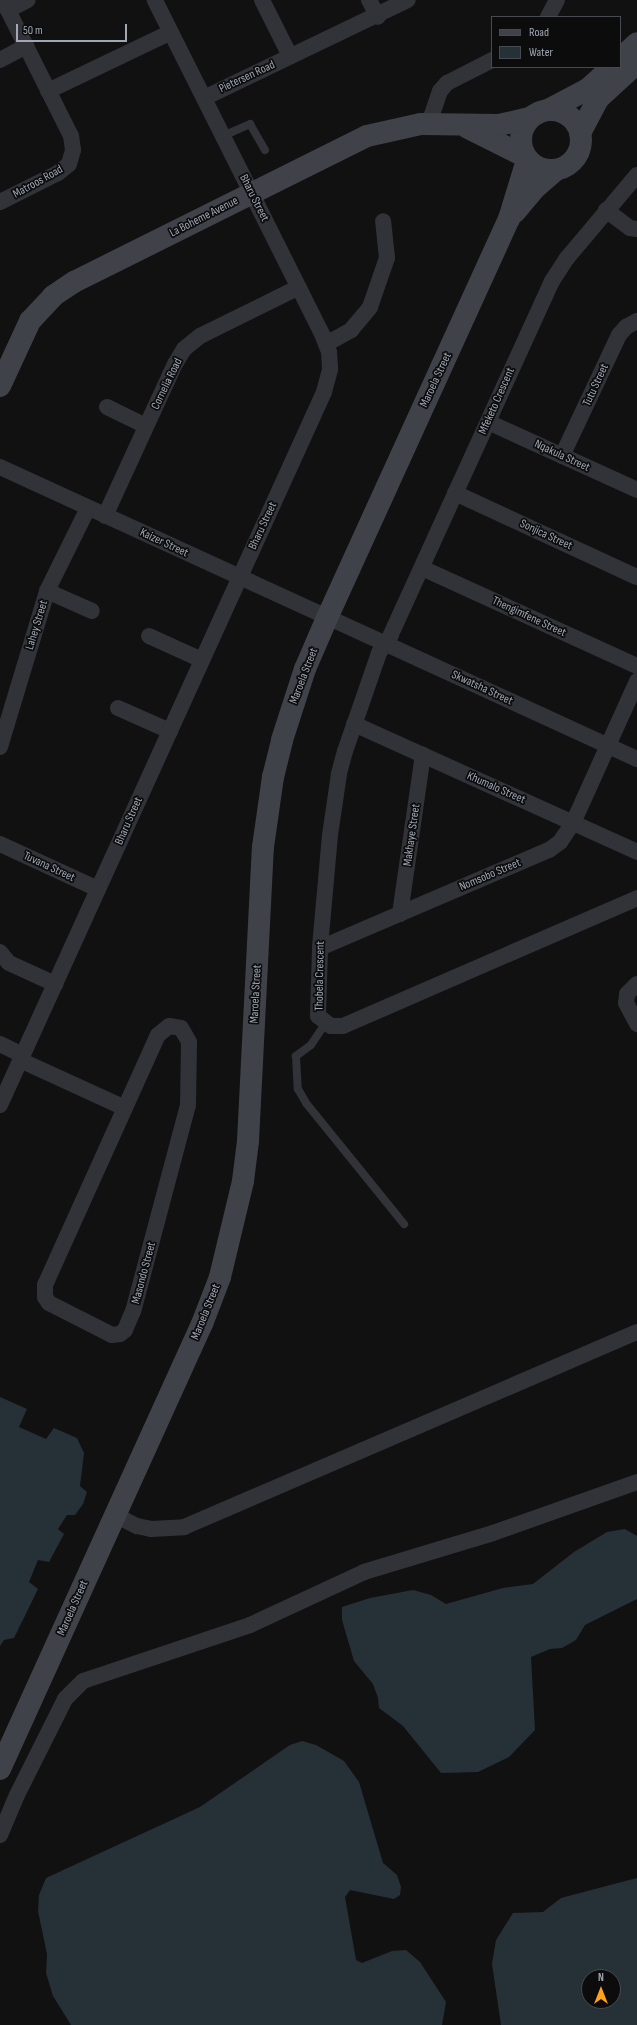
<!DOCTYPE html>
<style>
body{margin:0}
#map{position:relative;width:637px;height:2025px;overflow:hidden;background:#111112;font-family:"Sofia Sans Condensed",sans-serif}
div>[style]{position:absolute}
.water>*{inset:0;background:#263137}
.lane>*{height:8px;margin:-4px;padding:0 4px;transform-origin:4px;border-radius:4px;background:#313338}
.street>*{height:16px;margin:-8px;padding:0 8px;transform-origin:8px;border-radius:8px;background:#313338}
.secondary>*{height:22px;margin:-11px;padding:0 11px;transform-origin:11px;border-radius:11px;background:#3f4248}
.secondary>.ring{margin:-11px;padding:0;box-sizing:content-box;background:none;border:22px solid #3f4248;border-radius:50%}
span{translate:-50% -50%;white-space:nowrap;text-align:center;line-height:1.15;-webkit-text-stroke:3.5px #0c0c0d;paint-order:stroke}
.street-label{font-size:12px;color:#a0a8b5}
.legend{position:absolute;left:491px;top:16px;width:130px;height:52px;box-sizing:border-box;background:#0c0c0d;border:1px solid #474a50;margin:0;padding:5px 7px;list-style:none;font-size:12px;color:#a0a8b5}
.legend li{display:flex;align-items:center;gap:8px;height:20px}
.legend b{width:20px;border:1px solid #474a50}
.north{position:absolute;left:581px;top:1969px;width:40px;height:40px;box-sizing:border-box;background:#0c0c0d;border:1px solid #474a50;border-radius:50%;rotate:0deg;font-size:11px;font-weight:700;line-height:16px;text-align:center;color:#a0a8b5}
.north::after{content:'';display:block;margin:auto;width:14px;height:18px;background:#ffa11c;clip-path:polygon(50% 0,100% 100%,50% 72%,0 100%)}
.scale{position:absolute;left:16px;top:24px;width:111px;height:18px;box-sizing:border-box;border:2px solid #a0a8b5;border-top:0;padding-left:5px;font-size:12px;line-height:14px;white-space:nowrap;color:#a0a8b5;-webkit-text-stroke:3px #0c0c0d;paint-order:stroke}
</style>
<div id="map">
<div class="water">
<i style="clip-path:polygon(0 1397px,27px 1409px,19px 1427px,46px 1439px,54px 1428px,77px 1438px,84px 1453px,80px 1486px,87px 1492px,83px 1504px,75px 1515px,67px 1515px,58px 1529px,64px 1534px,49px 1562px,38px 1560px,29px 1582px,38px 1589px,14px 1638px,4px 1640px,0 1646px)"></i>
<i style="clip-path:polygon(625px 1529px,637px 1536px,637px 1599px,585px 1625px,576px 1640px,562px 1648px,550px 1649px,531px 1657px,535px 1730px,509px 1757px,478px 1772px,441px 1773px,403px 1726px,379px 1708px,378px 1698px,373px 1684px,354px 1661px,342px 1620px,342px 1607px,370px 1598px,413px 1590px,431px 1595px,446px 1604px,503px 1588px,533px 1584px,574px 1552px,607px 1532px)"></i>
<i style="clip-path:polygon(302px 1741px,316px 1745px,344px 1761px,359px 1782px,383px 1863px,397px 1875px,401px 1887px,400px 1895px,394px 1899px,350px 1890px,345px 1897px,356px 1960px,362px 1963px,392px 1951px,406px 1950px,420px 1962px,446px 2002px,442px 2025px,71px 2025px,53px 1996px,46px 1973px,47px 1954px,38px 1911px,39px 1895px,46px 1878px,200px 1807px,290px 1745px)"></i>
<i style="clip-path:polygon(evenodd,637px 1878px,637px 2025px,501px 2025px,492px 1964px,496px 1940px,513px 1913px,543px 1912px,561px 1898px,637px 1878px,589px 1977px,613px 1977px,613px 2001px,589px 2001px,589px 1977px)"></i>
</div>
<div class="lane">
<i style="left:223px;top:136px;width:30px;rotate:-24deg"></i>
<i style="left:250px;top:124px;width:30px;rotate:60deg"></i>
<i style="left:325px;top:1024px;width:25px;rotate:124deg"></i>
<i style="left:311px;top:1045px;width:19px;rotate:144deg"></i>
<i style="left:296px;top:1056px;width:33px;rotate:87deg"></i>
<i style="left:298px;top:1089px;width:16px;rotate:60deg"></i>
<i style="left:306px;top:1103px;width:156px;rotate:51deg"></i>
</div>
<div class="street">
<i style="left:262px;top:0;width:63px;rotate:63.4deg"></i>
<i style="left:369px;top:0;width:19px;rotate:62deg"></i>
<i style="left:8px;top:10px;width:22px;rotate:-27deg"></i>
<i style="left:548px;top:17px;width:19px;rotate:-62deg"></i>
<i style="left:0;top:60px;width:30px;rotate:-28deg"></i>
<i style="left:48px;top:91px;width:136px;rotate:-25.6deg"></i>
<i style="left:204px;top:98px;width:226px;rotate:-25.7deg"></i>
<i style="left:429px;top:123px;width:34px;rotate:-71deg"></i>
<i style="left:440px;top:91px;width:11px;rotate:-49deg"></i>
<i style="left:447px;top:83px;width:51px;rotate:-27.1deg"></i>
<i style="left:637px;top:175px;width:109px;rotate:130.1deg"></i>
<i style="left:567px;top:258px;width:27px;rotate:123deg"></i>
<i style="left:552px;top:281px;width:389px;rotate:114.5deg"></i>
<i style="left:391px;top:635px;width:22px;rotate:124deg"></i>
<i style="left:379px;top:653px;width:104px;rotate:109.1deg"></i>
<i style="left:345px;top:751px;width:24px;rotate:105deg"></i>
<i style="left:339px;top:774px;width:62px;rotate:98.4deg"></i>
<i style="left:330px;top:835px;width:113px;rotate:95.1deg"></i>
<i style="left:320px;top:948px;width:68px;rotate:91.7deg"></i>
<i style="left:318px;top:1016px;width:16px;rotate:38deg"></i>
<i style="left:331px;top:1026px;width:12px"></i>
<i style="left:343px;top:1026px;width:321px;rotate:-23.5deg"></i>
<i style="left:0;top:202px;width:65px;rotate:-26.6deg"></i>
<i style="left:58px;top:173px;width:14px;rotate:-39deg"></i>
<i style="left:69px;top:164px;width:15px;rotate:-74deg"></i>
<i style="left:73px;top:150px;width:14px;rotate:-98deg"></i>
<i style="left:71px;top:136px;width:152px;rotate:-116.6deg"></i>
<i style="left:606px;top:210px;width:30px;rotate:37deg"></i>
<i style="left:630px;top:228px;width:7px;rotate:8deg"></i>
<i style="left:326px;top:344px;width:29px;rotate:-29deg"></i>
<i style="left:351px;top:330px;width:30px;rotate:-50deg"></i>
<i style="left:370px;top:307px;width:52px;rotate:-70.9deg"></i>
<i style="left:387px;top:258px;width:37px;rotate:-96deg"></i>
<i style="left:107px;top:407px;width:43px;rotate:26deg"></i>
<i style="left:488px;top:422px;width:164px;rotate:24.5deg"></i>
<i style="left:562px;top:456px;width:134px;rotate:-64.8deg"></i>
<i style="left:619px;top:335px;width:11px;rotate:-49deg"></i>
<i style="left:626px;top:327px;width:13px;rotate:-29deg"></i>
<i style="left:0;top:467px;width:701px;rotate:24.63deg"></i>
<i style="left:455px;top:493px;width:200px;rotate:24.8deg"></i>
<i style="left:105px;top:516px;width:167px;rotate:-65.3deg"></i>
<i style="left:175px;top:364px;width:17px;rotate:-59deg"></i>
<i style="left:184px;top:349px;width:21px;rotate:-39deg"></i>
<i style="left:200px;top:336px;width:110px;rotate:-26.3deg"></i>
<i style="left:422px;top:568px;width:236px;rotate:24.5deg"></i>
<i style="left:47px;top:591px;width:49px;rotate:24deg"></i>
<i style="left:149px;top:636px;width:58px;rotate:24.4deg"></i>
<i style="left:118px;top:708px;width:57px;rotate:23.9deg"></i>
<i style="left:354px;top:724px;width:311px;rotate:24.3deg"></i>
<i style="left:0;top:747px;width:163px;rotate:-73.2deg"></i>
<i style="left:47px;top:591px;width:93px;rotate:-63.7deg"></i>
<i style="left:0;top:844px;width:108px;rotate:24.7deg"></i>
<i style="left:400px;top:914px;width:161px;rotate:-81.8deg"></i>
<i style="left:320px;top:948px;width:249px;rotate:-23.2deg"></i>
<i style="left:549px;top:850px;width:14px;rotate:-36deg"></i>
<i style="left:560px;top:842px;width:23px;rotate:-56deg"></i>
<i style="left:573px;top:823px;width:156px;rotate:-65.7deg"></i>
<i style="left:0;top:952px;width:14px;rotate:51deg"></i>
<i style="left:9px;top:963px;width:51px;rotate:24.5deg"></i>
<i style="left:637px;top:984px;width:14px;rotate:135deg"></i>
<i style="left:627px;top:994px;width:9px;rotate:96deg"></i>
<i style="left:626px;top:1003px;width:24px;rotate:62deg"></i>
<i style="left:169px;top:1026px;width:12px;rotate:9deg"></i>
<i style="left:181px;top:1028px;width:16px;rotate:60deg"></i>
<i style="left:189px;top:1042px;width:63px;rotate:90.9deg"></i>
<i style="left:188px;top:1105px;width:213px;rotate:104.9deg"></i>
<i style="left:133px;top:1311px;width:21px;rotate:113deg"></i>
<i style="left:125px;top:1330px;width:6px;rotate:141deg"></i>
<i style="left:120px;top:1334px;width:8px;rotate:173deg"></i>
<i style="left:112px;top:1335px;width:71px;rotate:-153.1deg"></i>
<i style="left:49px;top:1303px;width:7px;rotate:-124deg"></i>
<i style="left:45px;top:1297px;width:12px;rotate:-90deg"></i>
<i style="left:45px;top:1285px;width:274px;rotate:-65.7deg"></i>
<i style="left:158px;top:1035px;width:14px;rotate:-39deg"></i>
<i style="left:0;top:1044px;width:25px;rotate:26deg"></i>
<i style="left:20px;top:1060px;width:115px;rotate:24.6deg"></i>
<i style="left:0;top:1105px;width:783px;rotate:-65.56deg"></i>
<i style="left:324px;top:392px;width:24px;rotate:-75deg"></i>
<i style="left:330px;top:369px;width:17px;rotate:-93deg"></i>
<i style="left:329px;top:352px;width:17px;rotate:-111deg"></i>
<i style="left:323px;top:336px;width:376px;rotate:-116.6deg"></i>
<i style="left:115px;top:1515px;width:25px;rotate:27deg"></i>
<i style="left:137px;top:1526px;width:14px;rotate:12deg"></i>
<i style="left:151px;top:1529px;width:33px;rotate:-3deg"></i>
<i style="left:184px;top:1527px;width:493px;rotate:-23.3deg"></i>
<i style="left:0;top:1835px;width:43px;rotate:-67deg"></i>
<i style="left:17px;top:1795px;width:107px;rotate:-63.4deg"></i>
<i style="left:65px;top:1699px;width:25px;rotate:-45deg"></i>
<i style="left:83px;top:1681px;width:176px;rotate:-18.5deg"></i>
<i style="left:250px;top:1625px;width:126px;rotate:-24.9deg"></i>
<i style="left:364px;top:1572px;width:135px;rotate:-16.8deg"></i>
<i style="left:493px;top:1533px;width:153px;rotate:-19.5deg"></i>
</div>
<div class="secondary">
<i style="left:620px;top:59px;width:23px;rotate:-43deg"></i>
<i class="ring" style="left:521px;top:110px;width:38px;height:38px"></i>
<i style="left:548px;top:110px;width:45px;rotate:-27.7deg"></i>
<i style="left:588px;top:89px;width:28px;rotate:-42deg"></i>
<i style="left:468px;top:128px;width:63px;rotate:26.6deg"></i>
<i style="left:580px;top:133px;width:40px;rotate:-62deg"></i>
<i style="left:599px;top:98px;width:52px;rotate:-42.6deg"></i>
<i style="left:515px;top:212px;width:30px;rotate:-50deg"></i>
<i style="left:534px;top:189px;width:29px;rotate:-41deg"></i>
<i style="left:0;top:386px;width:72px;rotate:-65.2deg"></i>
<i style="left:30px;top:321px;width:34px;rotate:-47deg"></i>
<i style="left:53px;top:296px;width:25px;rotate:-34deg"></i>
<i style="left:74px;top:282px;width:327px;rotate:-26.5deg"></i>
<i style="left:367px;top:136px;width:55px;rotate:-12.5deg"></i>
<i style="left:421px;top:124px;width:78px;rotate:0.7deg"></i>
<i style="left:499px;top:125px;width:31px;rotate:-13deg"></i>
<i style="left:0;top:1769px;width:489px;rotate:-65.6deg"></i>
<i style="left:202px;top:1324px;width:50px;rotate:-69deg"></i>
<i style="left:220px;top:1277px;width:99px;rotate:-76.5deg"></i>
<i style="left:243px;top:1181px;width:40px;rotate:-82.9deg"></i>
<i style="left:248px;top:1141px;width:294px;rotate:-87.1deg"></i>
<i style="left:263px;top:847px;width:71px;rotate:-81.9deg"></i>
<i style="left:273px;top:777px;width:38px;rotate:-76deg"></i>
<i style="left:282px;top:740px;width:75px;rotate:-72.1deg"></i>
<i style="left:305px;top:669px;width:56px;rotate:-66.7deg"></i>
<i style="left:327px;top:618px;width:439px;rotate:-65.5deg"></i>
<i style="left:509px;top:219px;width:62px;rotate:-73deg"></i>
</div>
<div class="street-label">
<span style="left:247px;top:77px;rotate:-25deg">Pietersen Road</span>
<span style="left:38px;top:182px;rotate:-29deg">Matroos Road</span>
<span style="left:254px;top:198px;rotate:63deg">Bharu Street</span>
<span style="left:204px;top:217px;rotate:-27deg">La Boheme Avenue</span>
<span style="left:436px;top:380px;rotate:-65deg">Maroela Street</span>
<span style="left:167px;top:384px;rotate:-64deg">Cornelia Road</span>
<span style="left:596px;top:385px;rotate:-65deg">Tutu Street</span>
<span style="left:497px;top:401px;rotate:-66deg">Mfeketo Crescent</span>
<span style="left:562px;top:456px;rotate:25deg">Nqakula Street</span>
<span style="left:263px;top:526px;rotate:-65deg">Bharu Street</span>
<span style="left:546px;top:535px;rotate:25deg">Sonjica Street</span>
<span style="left:164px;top:543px;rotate:25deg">Kaizer Street</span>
<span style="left:529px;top:617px;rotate:25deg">Thengimfene Street</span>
<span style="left:37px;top:625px;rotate:-73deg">Lahey Street</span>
<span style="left:304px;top:676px;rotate:-69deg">Maroela Street</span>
<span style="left:482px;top:688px;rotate:25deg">Skwatsha Street</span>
<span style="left:496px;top:788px;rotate:24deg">Khumalo Street</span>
<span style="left:129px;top:821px;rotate:-66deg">Bharu Street</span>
<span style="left:412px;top:835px;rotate:-82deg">Makhaye Street</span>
<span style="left:49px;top:867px;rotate:25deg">Tuvana Street</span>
<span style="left:490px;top:875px;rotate:-23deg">Nomsobo Street</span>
<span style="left:320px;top:976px;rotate:-89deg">Thobela Crescent</span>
<span style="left:256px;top:994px;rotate:-87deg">Maroela Street</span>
<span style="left:144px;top:1273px;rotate:-75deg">Masondo Street</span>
<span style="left:206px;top:1312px;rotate:-68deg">Maroela Street</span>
<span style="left:73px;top:1608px;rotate:-66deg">Maroela Street</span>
</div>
<ul class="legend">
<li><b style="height:5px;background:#3f4248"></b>Road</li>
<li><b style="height:11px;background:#263137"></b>Water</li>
</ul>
<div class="north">N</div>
<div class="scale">50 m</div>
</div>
